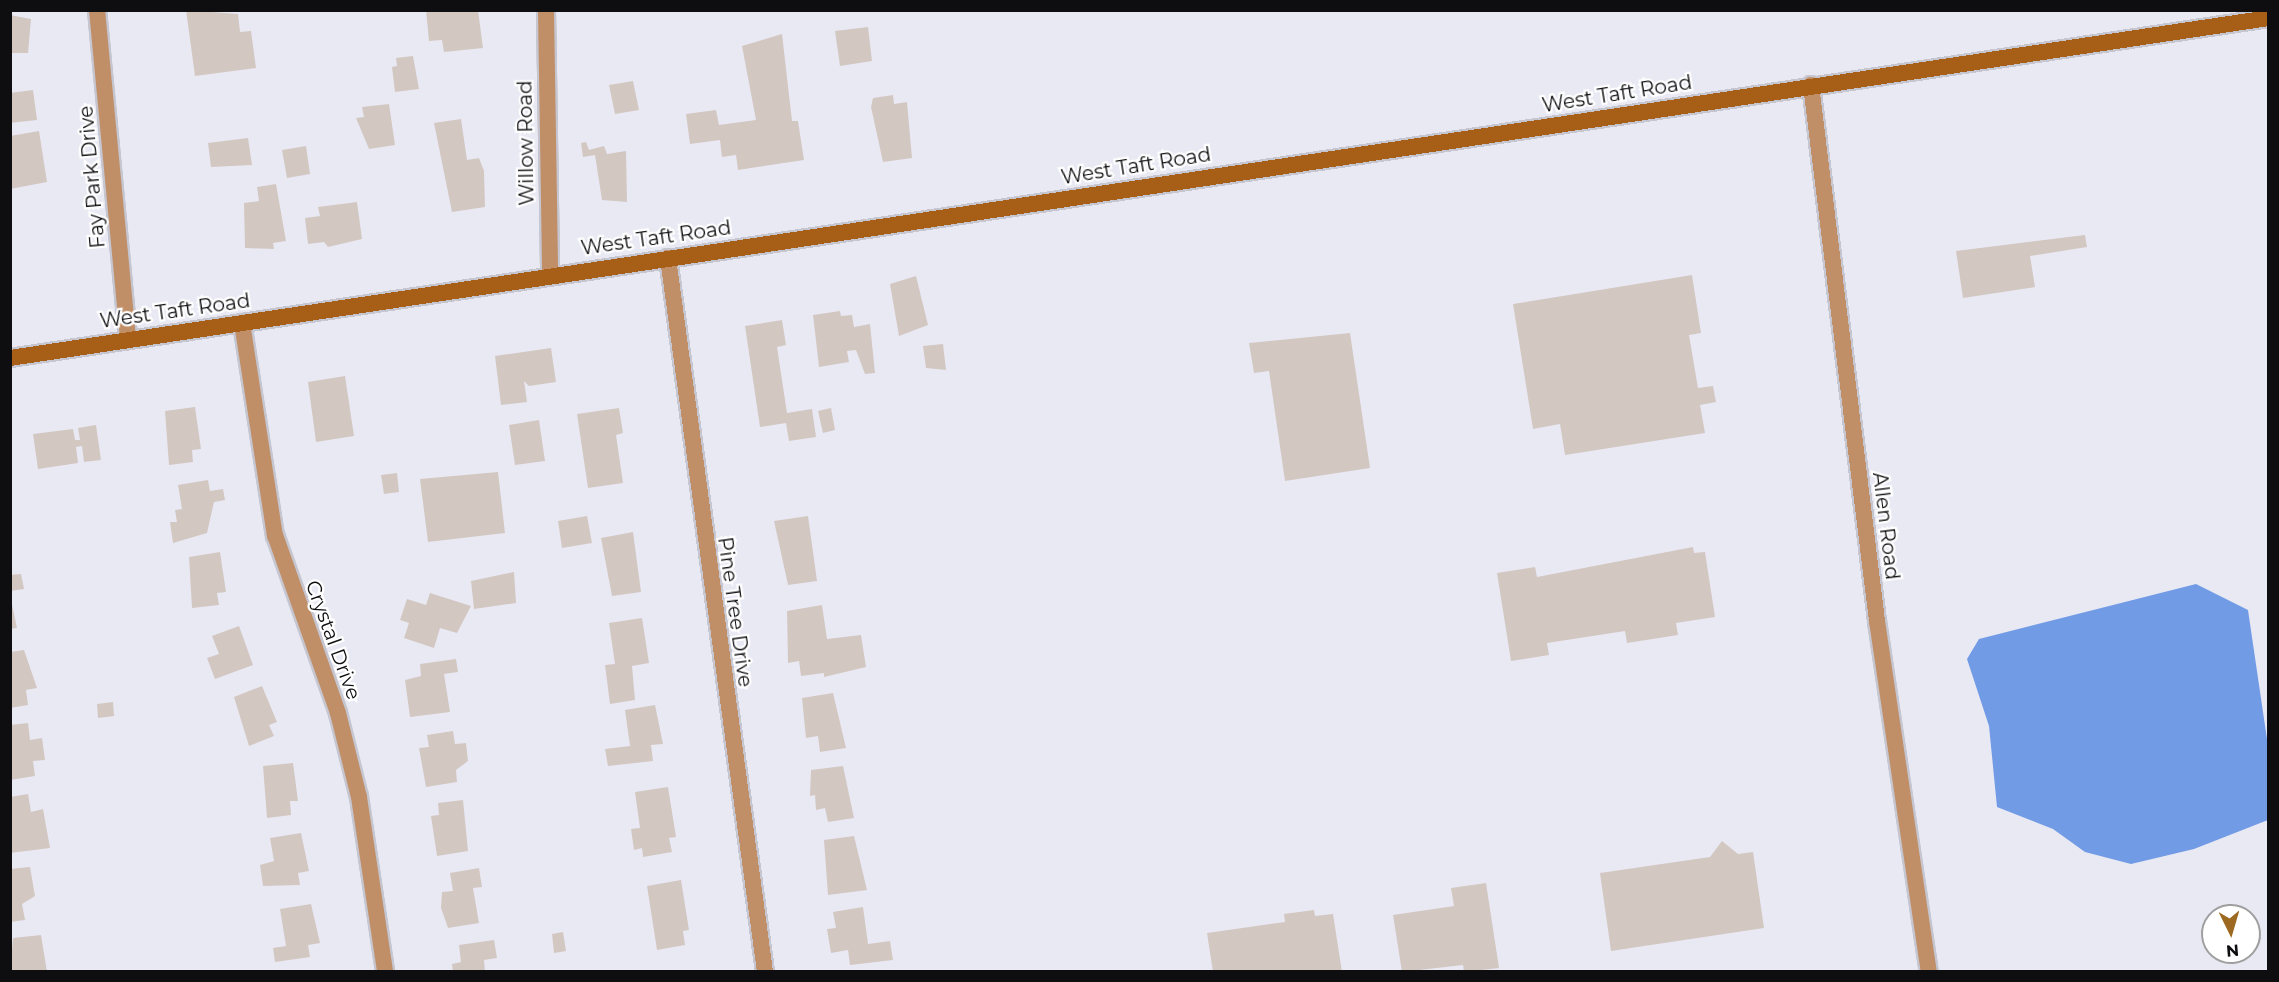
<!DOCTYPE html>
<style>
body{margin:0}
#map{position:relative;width:2279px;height:982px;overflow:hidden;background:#e9e9f4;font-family:Montserrat,sans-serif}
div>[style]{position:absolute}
.water>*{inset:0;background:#719be5}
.building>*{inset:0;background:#d3c7c2}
.roads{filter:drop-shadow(2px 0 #c6c6d0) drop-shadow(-2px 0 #c6c6d0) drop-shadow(0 2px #c6c6d0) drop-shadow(0 -2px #c6c6d0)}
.minor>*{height:16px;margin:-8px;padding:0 8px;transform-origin:8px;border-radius:8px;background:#c08e67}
.tertiary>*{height:16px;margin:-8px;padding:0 8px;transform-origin:8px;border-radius:8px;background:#c08e67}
.secondary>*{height:16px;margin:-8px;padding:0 8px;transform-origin:8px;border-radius:8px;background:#a75f18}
span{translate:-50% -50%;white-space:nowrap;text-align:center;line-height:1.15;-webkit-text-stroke:4.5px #fff;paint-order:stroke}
.street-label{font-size:20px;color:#0e0e11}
.frame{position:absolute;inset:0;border:12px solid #0e0e11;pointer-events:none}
.north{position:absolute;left:2201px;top:904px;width:60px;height:60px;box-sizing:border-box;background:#fff;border:2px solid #9f9fa0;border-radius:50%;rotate:175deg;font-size:16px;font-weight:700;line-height:24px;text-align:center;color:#0e0e11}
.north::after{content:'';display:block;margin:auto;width:21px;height:27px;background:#9d6820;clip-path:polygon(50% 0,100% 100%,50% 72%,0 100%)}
</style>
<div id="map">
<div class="water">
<i style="clip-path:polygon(2196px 584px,2248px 610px,2268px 746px,2268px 820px,2194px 849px,2131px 864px,2085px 852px,2053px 829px,1997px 807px,1989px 726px,1967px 659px,1979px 639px)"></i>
</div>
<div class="building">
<i style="clip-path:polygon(186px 10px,238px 14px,240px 32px,251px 31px,256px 68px,195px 76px)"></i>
<i style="clip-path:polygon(426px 10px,478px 10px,483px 48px,444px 52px,442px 40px,429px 41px)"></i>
<i style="clip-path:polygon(10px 15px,31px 19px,28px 53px,10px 53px)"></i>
<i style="clip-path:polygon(868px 27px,872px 61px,840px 66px,835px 31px)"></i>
<i style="clip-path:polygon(782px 34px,792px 121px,798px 121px,804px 160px,738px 170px,736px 155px,722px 157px,720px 140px,690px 144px,686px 114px,716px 110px,719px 125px,756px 120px,742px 46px)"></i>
<i style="clip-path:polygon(413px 56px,419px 89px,395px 92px,392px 67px,397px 66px,396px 58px)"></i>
<i style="clip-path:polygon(633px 81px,639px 110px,615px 114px,609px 85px)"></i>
<i style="clip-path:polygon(33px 90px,37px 120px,10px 123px,10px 93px)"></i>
<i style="clip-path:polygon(893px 95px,894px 104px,907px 102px,912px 158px,883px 162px,871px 107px,873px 98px)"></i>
<i style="clip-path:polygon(389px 104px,395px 145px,369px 149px,356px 118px,364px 117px,362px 107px)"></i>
<i style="clip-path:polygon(461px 119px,467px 160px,479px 158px,484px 171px,485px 207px,452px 212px,434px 123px)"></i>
<i style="clip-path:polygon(39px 131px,47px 182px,10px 189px,10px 136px)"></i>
<i style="clip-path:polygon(248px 138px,252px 165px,211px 167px,208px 143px)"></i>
<i style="clip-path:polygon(586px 142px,589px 150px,604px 146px,607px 154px,626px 151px,627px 202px,602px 200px,595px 155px,583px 157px,581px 143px)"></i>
<i style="clip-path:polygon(306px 146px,310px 174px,287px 178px,282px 150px)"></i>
<i style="clip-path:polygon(276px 184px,286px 241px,273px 243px,274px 249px,245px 248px,244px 203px,259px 201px,257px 187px)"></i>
<i style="clip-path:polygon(357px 202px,362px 239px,328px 247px,324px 242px,308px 244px,305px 218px,320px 216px,318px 207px)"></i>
<i style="clip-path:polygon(2085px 235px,2087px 247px,2030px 256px,2035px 287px,1963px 298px,1956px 251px)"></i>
<i style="clip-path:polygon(1692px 275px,1701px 333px,1689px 335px,1698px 388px,1713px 386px,1716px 402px,1700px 405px,1705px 433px,1565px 455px,1560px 424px,1533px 429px,1513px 304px)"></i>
<i style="clip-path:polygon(916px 276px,928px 325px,899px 336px,890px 284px)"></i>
<i style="clip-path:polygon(840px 311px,841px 316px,852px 315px,854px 327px,870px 324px,875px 373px,865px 374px,856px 350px,847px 351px,849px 362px,819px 367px,813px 315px)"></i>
<i style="clip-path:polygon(782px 320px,786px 345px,777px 347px,787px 413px,812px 409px,816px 437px,789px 441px,786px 423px,760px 427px,745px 326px)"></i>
<i style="clip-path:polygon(1350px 333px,1370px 468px,1285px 481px,1269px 371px,1254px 373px,1249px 343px)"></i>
<i style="clip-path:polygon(943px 344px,946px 370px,926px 368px,923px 346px)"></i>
<i style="clip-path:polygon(551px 348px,556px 382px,529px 386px,524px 381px,527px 402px,501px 405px,495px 356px)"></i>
<i style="clip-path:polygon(345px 376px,354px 436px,316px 442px,308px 382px)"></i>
<i style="clip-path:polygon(195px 407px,201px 449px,192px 450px,193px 462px,169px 465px,165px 411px)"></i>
<i style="clip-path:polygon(619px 408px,623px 433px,616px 435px,623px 483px,588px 488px,577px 414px)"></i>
<i style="clip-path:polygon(831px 408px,835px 430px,823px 433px,818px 411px)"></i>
<i style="clip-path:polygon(539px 420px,545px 461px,515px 465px,509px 425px)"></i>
<i style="clip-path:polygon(96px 425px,101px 460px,84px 462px,82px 446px,76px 447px,78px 463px,38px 469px,33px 434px,73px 429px,75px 440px,80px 440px,78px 428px)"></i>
<i style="clip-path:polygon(498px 472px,505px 533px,428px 542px,420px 479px)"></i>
<i style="clip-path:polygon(397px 473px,399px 492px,384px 494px,381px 475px)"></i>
<i style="clip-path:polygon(208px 480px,210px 491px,223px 489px,225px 500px,214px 502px,207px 533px,173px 543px,170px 522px,177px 522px,175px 510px,182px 509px,178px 485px)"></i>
<i style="clip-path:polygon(587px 516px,592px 543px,562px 548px,558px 521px)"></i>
<i style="clip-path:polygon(808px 516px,817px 581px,788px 585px,774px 521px)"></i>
<i style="clip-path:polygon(633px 532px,641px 592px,612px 596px,601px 538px)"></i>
<i style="clip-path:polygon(1693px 547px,1694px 553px,1705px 552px,1715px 617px,1676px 623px,1678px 635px,1627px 643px,1625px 631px,1547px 643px,1549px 655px,1511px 661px,1497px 573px,1535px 567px,1537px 577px)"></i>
<i style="clip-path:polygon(220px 552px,226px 592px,217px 593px,219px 605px,192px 608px,189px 557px)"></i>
<i style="clip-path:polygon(514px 572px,516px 603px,474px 609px,471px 581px)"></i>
<i style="clip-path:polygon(21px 574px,24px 589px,10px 591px,10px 575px)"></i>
<i style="clip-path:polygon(430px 593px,471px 606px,457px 633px,440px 628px,434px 648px,404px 638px,409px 623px,400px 620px,407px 599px,426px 605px)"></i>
<i style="clip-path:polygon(10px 595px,17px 628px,10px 629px)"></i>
<i style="clip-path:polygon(822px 605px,827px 639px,861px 635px,866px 667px,824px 677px,824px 673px,801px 676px,799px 661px,788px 663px,787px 611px)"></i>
<i style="clip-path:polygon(642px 618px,649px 663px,632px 666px,635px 700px,610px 704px,605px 665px,615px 664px,609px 623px)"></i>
<i style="clip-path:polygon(239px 626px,253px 665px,215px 679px,207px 658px,219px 654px,212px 636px)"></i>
<i style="clip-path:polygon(24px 650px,37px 688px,26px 690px,28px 705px,10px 708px,10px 652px)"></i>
<i style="clip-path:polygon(456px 659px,458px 672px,444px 674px,450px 712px,410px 717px,405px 680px,421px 676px,420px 664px)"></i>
<i style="clip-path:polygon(262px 686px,277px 722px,269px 725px,274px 736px,249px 746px,234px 697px)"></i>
<i style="clip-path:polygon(833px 693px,846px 748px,820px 752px,818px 736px,806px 738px,802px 698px)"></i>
<i style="clip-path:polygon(113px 702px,114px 716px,98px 718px,97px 704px)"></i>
<i style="clip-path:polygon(655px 705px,663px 744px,651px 745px,653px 761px,608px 766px,605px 749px,630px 746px,625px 710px)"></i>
<i style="clip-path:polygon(28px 723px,30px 740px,42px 738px,45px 760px,33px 761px,35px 776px,10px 780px,10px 725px)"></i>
<i style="clip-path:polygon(453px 731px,455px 744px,466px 743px,468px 761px,456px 770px,457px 782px,426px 787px,419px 748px,429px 747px,427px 735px)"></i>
<i style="clip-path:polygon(293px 763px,298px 801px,290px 801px,291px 815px,267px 818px,263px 766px)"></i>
<i style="clip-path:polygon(843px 766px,854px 818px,828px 822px,825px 808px,816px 810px,815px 795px,810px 796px,811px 770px)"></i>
<i style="clip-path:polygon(668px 787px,676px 837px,669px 838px,672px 852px,643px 857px,642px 848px,634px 850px,631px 829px,640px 828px,635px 792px)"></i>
<i style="clip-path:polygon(28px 794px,31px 812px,43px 809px,50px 848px,10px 853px,10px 797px)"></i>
<i style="clip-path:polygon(463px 800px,468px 851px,437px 856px,431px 816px,439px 815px,438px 803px)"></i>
<i style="clip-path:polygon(301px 833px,309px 871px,298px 873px,300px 885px,263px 886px,260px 865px,274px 861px,270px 838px)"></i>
<i style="clip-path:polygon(854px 836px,867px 890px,828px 895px,824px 840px)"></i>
<i style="clip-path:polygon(1722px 841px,1738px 854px,1753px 852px,1764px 928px,1611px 951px,1600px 873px,1710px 857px)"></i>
<i style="clip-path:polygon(30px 867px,35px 896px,22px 904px,25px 920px,10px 922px,10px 869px)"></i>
<i style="clip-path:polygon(479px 868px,482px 887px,473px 888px,479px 923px,448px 928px,441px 908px,442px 892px,453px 891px,450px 873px)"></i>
<i style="clip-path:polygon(681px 880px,689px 930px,683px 931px,685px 945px,657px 950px,647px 886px)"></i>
<i style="clip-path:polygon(1486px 883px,1499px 968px,1464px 972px,1463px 965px,1402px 972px,1393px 915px,1454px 906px,1451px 888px)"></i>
<i style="clip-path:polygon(311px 904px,320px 943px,308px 945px,310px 957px,275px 962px,273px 948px,286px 946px,280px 909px)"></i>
<i style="clip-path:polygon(863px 907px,868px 944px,890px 941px,893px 960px,850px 965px,848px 950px,831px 953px,827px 929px,836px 928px,833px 912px)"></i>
<i style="clip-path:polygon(1314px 910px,1315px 916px,1333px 914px,1342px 972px,1213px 972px,1207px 933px,1285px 922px,1284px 914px)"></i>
<i style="clip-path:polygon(563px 932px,566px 951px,554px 953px,552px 934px)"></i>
<i style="clip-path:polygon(41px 935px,47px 972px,10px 972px,13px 938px)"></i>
<i style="clip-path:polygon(494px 940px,497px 958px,484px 960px,485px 972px,453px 972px,452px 964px,461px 962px,459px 945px)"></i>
</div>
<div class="roads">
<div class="minor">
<i style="left:97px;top:10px;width:330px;rotate:84.6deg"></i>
<i style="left:546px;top:10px;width:264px;rotate:89.1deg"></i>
<i style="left:668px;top:258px;width:721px;rotate:82.26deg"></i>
<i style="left:242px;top:323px;width:215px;rotate:81.2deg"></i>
<i style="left:275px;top:535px;width:189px;rotate:70.5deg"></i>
<i style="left:338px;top:713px;width:87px;rotate:76deg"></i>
<i style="left:359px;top:797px;width:177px;rotate:81.5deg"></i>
</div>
<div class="tertiary">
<i style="left:1811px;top:85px;width:540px;rotate:82.98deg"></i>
<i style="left:1877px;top:621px;width:355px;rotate:81.6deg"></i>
</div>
<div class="secondary">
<i style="left:10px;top:358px;width:2283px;rotate:-8.56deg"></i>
</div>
</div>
<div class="street-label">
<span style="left:1617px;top:94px;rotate:-9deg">West Taft Road</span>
<span style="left:526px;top:143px;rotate:-91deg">Willow Road</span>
<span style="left:1136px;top:166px;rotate:-9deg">West Taft Road</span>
<span style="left:92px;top:177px;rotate:-95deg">Fay Park Drive</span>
<span style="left:656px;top:238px;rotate:-8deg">West Taft Road</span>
<span style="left:175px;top:311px;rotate:-8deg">West Taft Road</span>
<span style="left:1886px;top:526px;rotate:83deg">Allen Road</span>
<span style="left:735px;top:612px;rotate:82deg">Pine Tree Drive</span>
<span style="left:333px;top:640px;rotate:70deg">Crystal Drive</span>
</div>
<div class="frame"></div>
<div class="north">N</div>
</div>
